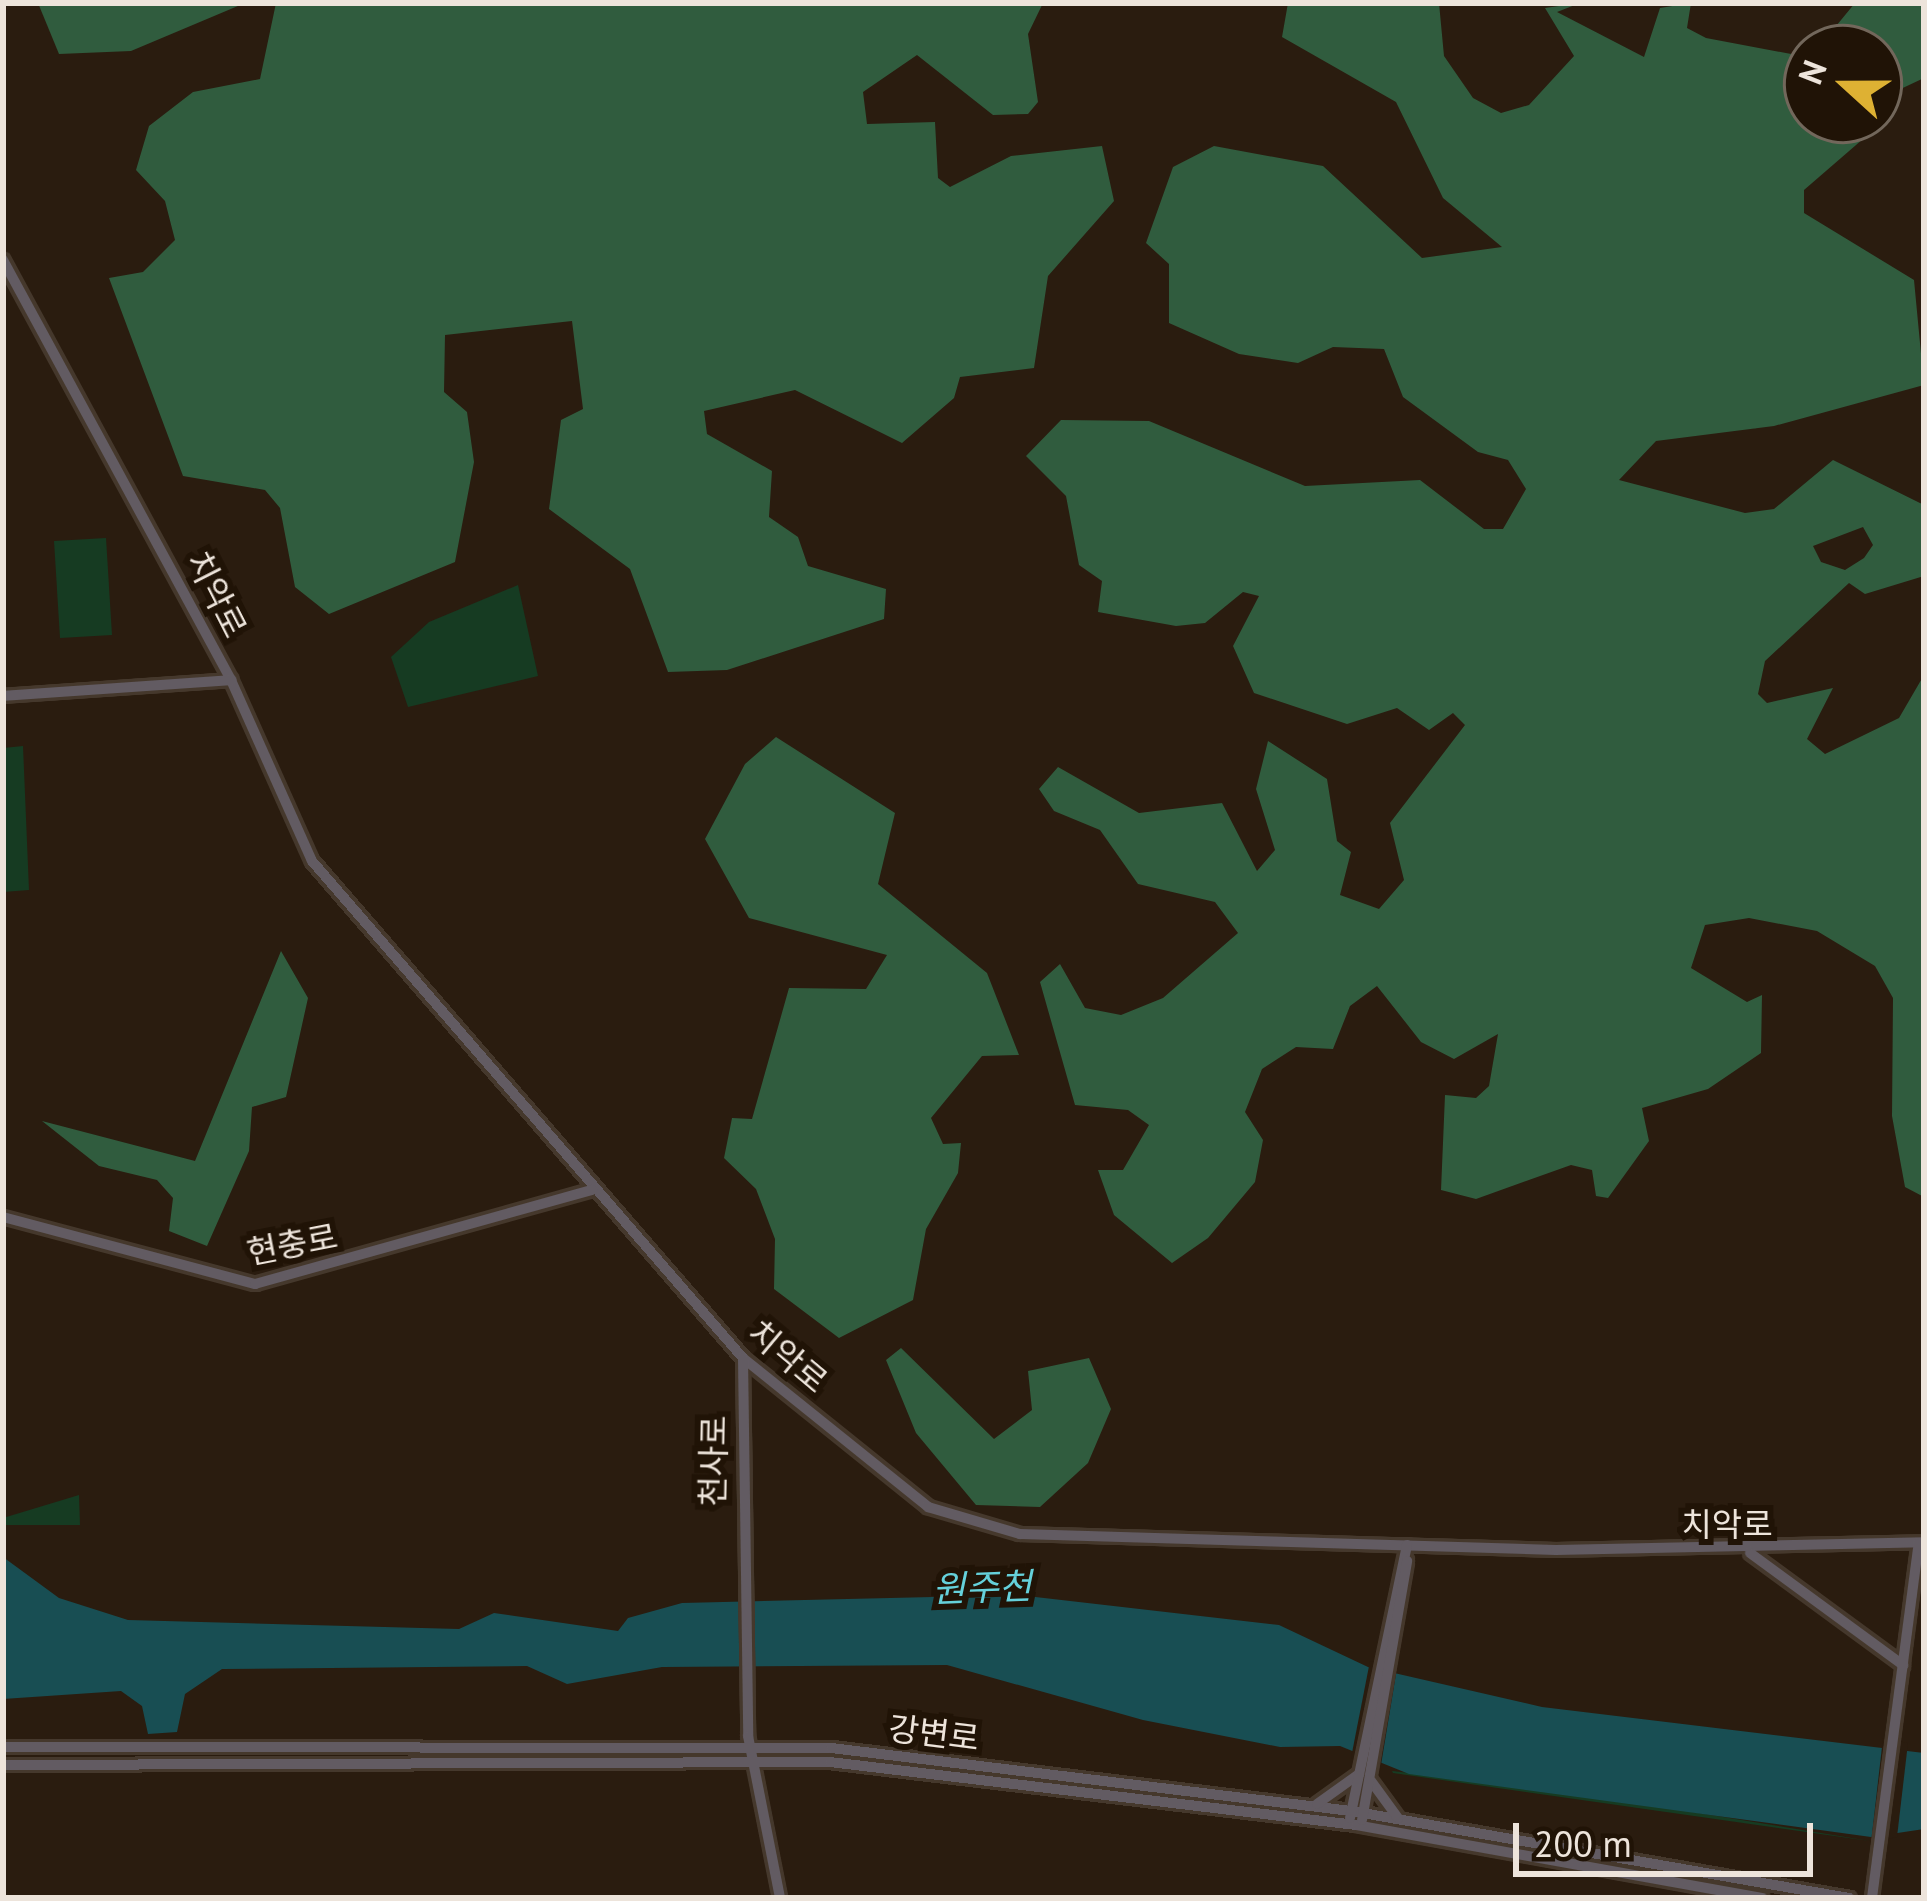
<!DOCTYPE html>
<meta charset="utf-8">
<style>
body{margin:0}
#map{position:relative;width:1927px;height:1901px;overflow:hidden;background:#2a1c0f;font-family:"PT Sans","Noto Sans KR",sans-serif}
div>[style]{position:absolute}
.green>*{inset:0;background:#163b22}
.forest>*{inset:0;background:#305c3e}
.water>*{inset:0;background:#184e53}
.pier>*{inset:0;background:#2a1c0f}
.roads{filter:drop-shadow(3px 0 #45382c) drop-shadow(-3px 0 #45382c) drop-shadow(0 3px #45382c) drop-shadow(0 -3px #45382c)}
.tertiary>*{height:10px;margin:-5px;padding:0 5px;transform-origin:5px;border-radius:5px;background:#625b62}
span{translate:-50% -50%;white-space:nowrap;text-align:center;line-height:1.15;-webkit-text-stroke:12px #201306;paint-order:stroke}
.street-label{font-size:33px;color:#ede4db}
.water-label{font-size:36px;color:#65d1db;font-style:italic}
.frame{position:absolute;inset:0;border:6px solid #ede4db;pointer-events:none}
.north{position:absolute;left:1783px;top:24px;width:120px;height:120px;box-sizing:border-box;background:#201306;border:3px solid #72675b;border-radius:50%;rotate:291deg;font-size:33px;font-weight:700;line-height:48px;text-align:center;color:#ede4db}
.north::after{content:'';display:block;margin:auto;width:42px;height:54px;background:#deb133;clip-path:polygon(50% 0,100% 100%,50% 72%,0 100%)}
.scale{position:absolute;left:1513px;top:1823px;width:300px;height:54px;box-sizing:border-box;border:6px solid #ede4db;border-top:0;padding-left:15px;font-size:36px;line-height:42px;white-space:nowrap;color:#ede4db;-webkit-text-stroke:9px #201306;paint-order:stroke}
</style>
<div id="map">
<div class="green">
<i style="clip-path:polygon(106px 538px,112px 635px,60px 638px,54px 541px)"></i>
<i style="clip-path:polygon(518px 585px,538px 676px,408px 707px,391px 657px,429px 622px)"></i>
<i style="clip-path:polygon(23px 746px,29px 890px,3px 892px,3px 748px)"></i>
<i style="clip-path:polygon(79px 1495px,80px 1525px,3px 1525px,3px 1518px)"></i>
<i style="clip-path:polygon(1392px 1771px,1557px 1790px,1870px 1841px,1393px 1773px)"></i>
</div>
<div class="forest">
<i style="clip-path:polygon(38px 3px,245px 3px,131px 51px,59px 54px)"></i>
<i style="clip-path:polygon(276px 3px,1043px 3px,1028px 34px,1038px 102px,1028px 114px,993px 115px,917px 55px,863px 92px,867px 124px,935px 122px,938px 178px,950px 187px,1011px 156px,1102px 146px,1114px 201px,1048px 276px,1034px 368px,960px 377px,954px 398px,902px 443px,795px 390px,704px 411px,707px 434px,772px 471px,769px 517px,798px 537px,808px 566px,886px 589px,884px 619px,727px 670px,668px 672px,630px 569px,549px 509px,561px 420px,583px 409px,572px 321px,445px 335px,444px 392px,467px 412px,474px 462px,455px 562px,329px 614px,295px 587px,280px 508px,265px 490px,183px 476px,109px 278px,143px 272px,175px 240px,165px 201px,136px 170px,149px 126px,193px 92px,260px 79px)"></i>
<i style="clip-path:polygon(evenodd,1288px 3px,1439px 3px,1444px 56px,1473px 98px,1501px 113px,1529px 105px,1574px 56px,1545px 8px,1580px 3px,1557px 12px,1644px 57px,1660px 8px,1691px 3px,1687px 28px,1706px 38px,1807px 57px,1807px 120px,1879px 120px,1879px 48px,1818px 48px,1855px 3px,1924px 3px,1924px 78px,1890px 94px,1878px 126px,1804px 190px,1804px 213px,1914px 280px,1924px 385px,1774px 426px,1656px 441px,1619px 480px,1745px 513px,1774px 509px,1833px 460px,1924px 505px,1924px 576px,1865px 594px,1849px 583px,1765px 661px,1758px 694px,1767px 703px,1833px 688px,1807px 739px,1825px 754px,1899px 718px,1924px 675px,1924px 1197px,1905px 1187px,1892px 1116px,1893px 998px,1875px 966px,1817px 931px,1749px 918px,1705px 925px,1691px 968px,1747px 1002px,1762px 995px,1761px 1053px,1708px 1089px,1642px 1108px,1649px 1141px,1608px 1198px,1596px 1196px,1592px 1170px,1571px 1165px,1476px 1199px,1441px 1190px,1445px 1095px,1476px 1098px,1489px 1086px,1498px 1034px,1454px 1059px,1421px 1042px,1377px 986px,1350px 1006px,1333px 1049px,1296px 1047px,1262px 1069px,1245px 1112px,1263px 1140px,1255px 1182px,1208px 1238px,1172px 1263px,1114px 1215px,1098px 1170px,1123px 1170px,1149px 1125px,1128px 1110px,1075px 1105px,1040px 982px,1060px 964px,1085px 1008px,1121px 1015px,1163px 998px,1238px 933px,1215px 902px,1138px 884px,1100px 830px,1054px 811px,1039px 789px,1058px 767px,1139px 813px,1222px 803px,1257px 871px,1275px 850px,1256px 789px,1268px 741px,1327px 779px,1337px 841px,1351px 852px,1340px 895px,1379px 909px,1404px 880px,1390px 823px,1465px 725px,1453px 713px,1429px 730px,1397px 708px,1347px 724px,1254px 693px,1233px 646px,1259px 596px,1243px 592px,1205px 623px,1176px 626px,1098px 612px,1102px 581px,1079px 565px,1066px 496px,1026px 456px,1061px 420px,1149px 421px,1305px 486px,1420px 480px,1484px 529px,1503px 529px,1526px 489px,1508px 460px,1478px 452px,1403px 397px,1384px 349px,1333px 347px,1298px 363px,1239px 354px,1169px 323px,1169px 264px,1146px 243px,1173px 167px,1214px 146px,1323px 166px,1422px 258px,1502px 247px,1443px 198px,1396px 102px,1282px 37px,1288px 3px,1863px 527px,1873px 545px,1864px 558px,1845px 570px,1821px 562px,1813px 546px,1863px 527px)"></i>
<i style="clip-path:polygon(776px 737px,895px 813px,878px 884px,987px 973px,1019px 1055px,982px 1056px,931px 1118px,943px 1144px,961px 1143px,958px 1173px,926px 1229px,913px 1300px,839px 1338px,774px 1289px,775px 1239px,756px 1189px,724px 1158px,732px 1118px,752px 1119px,789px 988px,866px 989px,887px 955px,749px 918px,705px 839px,745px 764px)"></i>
<i style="clip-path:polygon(281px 951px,308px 998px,286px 1097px,252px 1107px,249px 1151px,207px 1246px,169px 1231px,173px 1198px,157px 1180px,99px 1166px,42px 1121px,195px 1161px)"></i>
<i style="clip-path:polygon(901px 1348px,994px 1439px,1032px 1410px,1028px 1371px,1089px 1358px,1111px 1409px,1088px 1463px,1040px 1507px,976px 1505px,916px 1433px,886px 1360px)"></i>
</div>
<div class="water">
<i style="clip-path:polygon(3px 1557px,59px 1598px,128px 1620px,459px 1629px,494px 1613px,618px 1631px,628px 1618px,682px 1603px,1018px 1595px,1279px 1625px,1368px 1667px,1542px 1707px,1924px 1753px,1924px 1829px,1871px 1837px,1409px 1774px,1340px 1746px,1280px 1747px,1143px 1720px,947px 1665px,662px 1667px,567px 1684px,527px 1666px,222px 1669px,185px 1694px,177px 1732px,148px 1734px,142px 1706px,121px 1691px,3px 1699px)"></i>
</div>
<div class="pier">
<i style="clip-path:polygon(1370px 1661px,1397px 1668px,1380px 1771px,1351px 1758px)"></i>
<i style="clip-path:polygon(1883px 1738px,1908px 1743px,1897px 1837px,1871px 1843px)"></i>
</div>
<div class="roads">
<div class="tertiary">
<i style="left:3px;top:260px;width:478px;rotate:61.5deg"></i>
<i style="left:231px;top:680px;width:198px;rotate:65.9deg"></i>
<i style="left:312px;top:861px;width:658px;rotate:49.07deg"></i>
<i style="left:743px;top:1358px;width:238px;rotate:38.8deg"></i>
<i style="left:928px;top:1507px;width:96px;rotate:16.4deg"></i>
<i style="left:1020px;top:1534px;width:536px;rotate:1.71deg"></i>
<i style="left:1556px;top:1550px;width:368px;rotate:-1.2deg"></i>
<i style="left:3px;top:696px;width:229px;rotate:-4deg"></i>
<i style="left:3px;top:1217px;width:261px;rotate:14.9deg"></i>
<i style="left:255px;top:1284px;width:350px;rotate:-15.6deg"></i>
<i style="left:743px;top:1358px;width:378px;rotate:89.2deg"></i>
<i style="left:748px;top:1736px;width:165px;rotate:78.8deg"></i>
<i style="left:1750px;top:1553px;width:190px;rotate:36.2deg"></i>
<i style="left:3px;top:1747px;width:828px;rotate:0.07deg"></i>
<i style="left:831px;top:1748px;width:524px;rotate:6.91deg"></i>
<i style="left:1351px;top:1811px;width:506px;rotate:9.91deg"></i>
<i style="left:3px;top:1765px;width:827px;rotate:-0.21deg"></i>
<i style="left:830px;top:1762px;width:530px;rotate:6.83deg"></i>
<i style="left:1356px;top:1825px;width:413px;rotate:10.2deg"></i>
<i style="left:1371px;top:1781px;width:46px;rotate:53.9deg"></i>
<i style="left:1317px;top:1804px;width:52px;rotate:-35.5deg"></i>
<i style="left:1350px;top:1818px;width:279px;rotate:-78.2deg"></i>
<i style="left:1362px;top:1820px;width:263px;rotate:-80.1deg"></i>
<i style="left:1872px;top:1898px;width:358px;rotate:-82.5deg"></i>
</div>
</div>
<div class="street-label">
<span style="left:217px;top:594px;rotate:63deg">치악로</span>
<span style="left:292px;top:1244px;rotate:-11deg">현충로</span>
<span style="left:788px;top:1356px;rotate:40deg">치악로</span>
<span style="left:713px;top:1461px;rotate:-89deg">천사로</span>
<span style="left:1727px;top:1524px">치악로</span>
<span style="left:934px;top:1733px;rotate:7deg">강변로</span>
</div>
<div class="water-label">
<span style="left:982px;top:1587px;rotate:-2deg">원주천</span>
</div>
<div class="frame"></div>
<div class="north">N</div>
<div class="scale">200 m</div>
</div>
